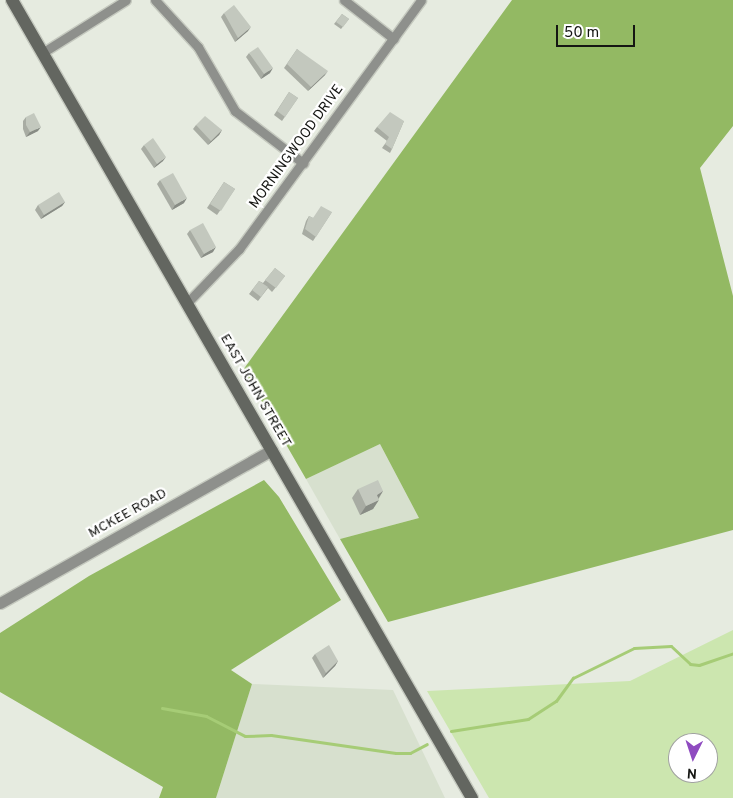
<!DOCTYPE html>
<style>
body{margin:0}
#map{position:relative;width:733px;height:798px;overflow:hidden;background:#e6ebe0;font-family:Overpass,sans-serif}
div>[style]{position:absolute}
.built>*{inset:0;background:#d7e0ce}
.green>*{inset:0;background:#cce6af}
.forest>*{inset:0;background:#93b963}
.stream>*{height:3px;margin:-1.5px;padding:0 1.5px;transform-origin:1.5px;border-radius:1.5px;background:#a6cc76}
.roads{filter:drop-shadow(1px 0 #c5c9bf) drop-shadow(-1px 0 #c5c9bf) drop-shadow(0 1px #c5c9bf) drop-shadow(0 -1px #c5c9bf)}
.minor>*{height:9px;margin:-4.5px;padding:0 4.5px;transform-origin:4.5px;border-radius:4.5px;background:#8e908c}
.tertiary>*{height:11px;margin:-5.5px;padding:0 5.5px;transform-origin:5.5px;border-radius:5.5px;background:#8e908c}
.secondary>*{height:12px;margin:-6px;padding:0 6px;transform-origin:6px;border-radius:6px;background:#636660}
.wall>*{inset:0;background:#a8aca3}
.shaded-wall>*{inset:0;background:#888c85}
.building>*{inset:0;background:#c3c8be}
span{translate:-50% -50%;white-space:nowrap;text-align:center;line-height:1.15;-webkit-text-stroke:4.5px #fff;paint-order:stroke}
.street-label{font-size:14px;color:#151613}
.north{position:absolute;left:668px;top:733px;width:50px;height:50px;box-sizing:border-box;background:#fff;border:1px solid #a1a2a1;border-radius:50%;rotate:184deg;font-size:14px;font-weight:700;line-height:20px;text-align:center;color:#151613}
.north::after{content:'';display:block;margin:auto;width:18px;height:22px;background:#8f4bc0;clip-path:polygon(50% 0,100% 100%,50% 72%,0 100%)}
.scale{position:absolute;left:556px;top:25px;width:79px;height:22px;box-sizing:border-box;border:2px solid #151613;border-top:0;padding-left:6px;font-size:15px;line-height:18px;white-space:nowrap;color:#151613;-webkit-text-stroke:4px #fff;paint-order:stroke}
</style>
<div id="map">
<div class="built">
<i style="clip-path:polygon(380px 444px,419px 518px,340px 539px,306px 479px)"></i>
<i style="clip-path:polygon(252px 684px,393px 690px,445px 798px,216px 798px)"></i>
</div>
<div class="green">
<i style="clip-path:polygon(evenodd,733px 630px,733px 798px,489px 798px,427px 691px,630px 681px,733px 630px,678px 743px,708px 743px,708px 773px,678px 773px,678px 743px)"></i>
</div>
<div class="forest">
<i style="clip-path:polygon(512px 0,733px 0,733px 126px,700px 168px,733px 296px,733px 530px,388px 622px,340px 539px,419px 518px,380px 444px,306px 479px,243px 370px)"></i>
<i style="clip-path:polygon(264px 480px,279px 497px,341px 600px,231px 670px,252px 684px,216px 798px,159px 798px,163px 787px,0 692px,0 633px,89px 576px)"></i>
</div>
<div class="stream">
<i style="left:162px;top:708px;width:45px;rotate:10.3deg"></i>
<i style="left:206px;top:716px;width:44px;rotate:27.1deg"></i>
<i style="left:245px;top:736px;width:26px;rotate:-2deg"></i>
<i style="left:271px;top:735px;width:126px;rotate:8.2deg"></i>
<i style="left:396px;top:753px;width:14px"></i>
<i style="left:410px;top:753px;width:19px;rotate:-28deg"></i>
<i style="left:451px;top:731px;width:78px;rotate:-8.9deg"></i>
<i style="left:528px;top:719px;width:33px;rotate:-33deg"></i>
<i style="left:556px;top:701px;width:29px;rotate:-54deg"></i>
<i style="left:573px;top:678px;width:68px;rotate:-26.2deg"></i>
<i style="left:634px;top:648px;width:37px;rotate:-3deg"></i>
<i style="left:671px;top:646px;width:26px;rotate:43deg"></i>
<i style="left:690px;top:664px;width:9px;rotate:6deg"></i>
<i style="left:699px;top:665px;width:36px;rotate:-19deg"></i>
</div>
<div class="roads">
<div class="minor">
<i style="left:155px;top:0;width:64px;rotate:47.5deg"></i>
<i style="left:198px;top:47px;width:74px;rotate:60deg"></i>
<i style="left:235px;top:111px;width:86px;rotate:37.4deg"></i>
<i style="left:344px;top:0;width:63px;rotate:38deg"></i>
<i style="left:42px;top:53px;width:99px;rotate:-32.2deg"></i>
<i style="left:187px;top:303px;width:75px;rotate:-46.1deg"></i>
<i style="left:239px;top:249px;width:308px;rotate:-53.8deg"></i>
</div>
<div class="tertiary">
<i style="left:0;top:603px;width:312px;rotate:-29.4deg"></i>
</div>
<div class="secondary">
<i style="left:12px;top:0;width:921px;rotate:60.04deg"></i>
</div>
</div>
<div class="wall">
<i style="clip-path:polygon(224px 13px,248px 31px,235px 42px,221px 17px)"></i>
<i style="clip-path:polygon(342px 14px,349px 19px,341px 29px,334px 24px)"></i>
<i style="clip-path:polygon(297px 49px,325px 75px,308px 91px,284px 68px)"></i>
<i style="clip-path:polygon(249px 53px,270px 73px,261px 79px,246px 57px)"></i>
<i style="clip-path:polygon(289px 92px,298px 98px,282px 121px,274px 115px)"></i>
<i style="clip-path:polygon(26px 117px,38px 131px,26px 137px,23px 129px,23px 121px)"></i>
<i style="clip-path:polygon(404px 121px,392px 149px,390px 153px,382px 148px,387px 141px,374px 131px,377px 127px)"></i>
<i style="clip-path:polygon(196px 125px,222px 130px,219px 135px,208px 145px,193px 129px)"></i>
<i style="clip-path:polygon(144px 145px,163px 161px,154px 168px,141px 149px)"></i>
<i style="clip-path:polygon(160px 180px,184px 203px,172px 210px,157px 184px)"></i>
<i style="clip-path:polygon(224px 182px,235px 189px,217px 215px,207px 208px)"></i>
<i style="clip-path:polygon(65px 202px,62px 206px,41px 219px,35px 210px,38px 205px)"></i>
<i style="clip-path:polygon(332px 212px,313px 241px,302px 234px,306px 221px,309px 216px,313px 218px)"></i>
<i style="clip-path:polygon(190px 230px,213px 252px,201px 258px,187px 234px)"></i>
<i style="clip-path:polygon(275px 268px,285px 276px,272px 292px,268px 288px,258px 301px,249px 294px,259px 281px,263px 283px)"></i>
<i style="clip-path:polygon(358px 489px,383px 491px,373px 509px,360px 515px,352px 498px)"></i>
<i style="clip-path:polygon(315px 654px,338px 661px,335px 666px,323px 678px,312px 658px)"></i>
</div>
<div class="shaded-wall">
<i style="clip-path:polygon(251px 27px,248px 31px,235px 42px,238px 38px)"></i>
<i style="clip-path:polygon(273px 68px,270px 73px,261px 79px,264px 74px)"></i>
<i style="clip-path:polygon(328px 71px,325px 75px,308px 91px,311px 87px)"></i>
<i style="clip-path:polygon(41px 127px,38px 131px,26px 137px,30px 132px)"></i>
<i style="clip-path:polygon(222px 130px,219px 135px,208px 145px,211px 141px)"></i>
<i style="clip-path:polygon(166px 157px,163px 161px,154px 168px,157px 164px)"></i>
<i style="clip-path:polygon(187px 198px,184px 203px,172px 210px,175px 205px)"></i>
<i style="clip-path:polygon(65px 202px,62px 206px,41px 219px,44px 215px)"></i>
<i style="clip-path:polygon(216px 247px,213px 252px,201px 258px,204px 254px)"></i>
<i style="clip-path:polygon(383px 491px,377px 500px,377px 495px)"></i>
<i style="clip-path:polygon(379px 500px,373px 509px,360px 515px,366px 506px)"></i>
<i style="clip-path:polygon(338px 661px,335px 666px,323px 678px,326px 673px)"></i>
</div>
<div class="building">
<i style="clip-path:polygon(234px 5px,251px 27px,238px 38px,224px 13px)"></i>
<i style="clip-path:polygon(342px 14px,349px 19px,343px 27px,336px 22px)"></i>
<i style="clip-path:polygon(258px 47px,273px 68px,264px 74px,249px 53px)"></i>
<i style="clip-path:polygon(297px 49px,328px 71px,311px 87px,287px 64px)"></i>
<i style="clip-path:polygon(289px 92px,298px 98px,285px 117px,277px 111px)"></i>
<i style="clip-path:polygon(390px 112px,404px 121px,392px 149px,385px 144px,389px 137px,377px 127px)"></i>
<i style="clip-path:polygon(34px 113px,41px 127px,30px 132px,26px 125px,26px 117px)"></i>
<i style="clip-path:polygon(205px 116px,222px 130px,211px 141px,196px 125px)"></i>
<i style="clip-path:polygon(153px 138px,166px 157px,157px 164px,144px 145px)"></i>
<i style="clip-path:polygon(173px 173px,187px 198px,175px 205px,160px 180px)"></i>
<i style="clip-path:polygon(224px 182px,235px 189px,221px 211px,210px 204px)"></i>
<i style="clip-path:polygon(59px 192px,65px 202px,44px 215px,38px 205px)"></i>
<i style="clip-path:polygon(321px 206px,332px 212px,316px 237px,305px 229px,309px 216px,313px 218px)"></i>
<i style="clip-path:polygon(203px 223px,216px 247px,204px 254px,190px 230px)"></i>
<i style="clip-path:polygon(275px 268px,285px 276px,276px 288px,265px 280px)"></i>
<i style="clip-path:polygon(259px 281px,268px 287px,261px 297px,252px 290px)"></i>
<i style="clip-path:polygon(378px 480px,383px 491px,377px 495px,379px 500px,366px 506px,358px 489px)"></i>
<i style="clip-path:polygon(329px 645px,338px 661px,326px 673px,315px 654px)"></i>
</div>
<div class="street-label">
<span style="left:297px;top:147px;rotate:-54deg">MORNINGWOOD DRIVE</span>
<span style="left:255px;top:391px;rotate:60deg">EAST JOHN STREET</span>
<span style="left:128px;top:514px;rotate:-29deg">MCKEE ROAD</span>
</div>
<div class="north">N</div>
<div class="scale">50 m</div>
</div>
